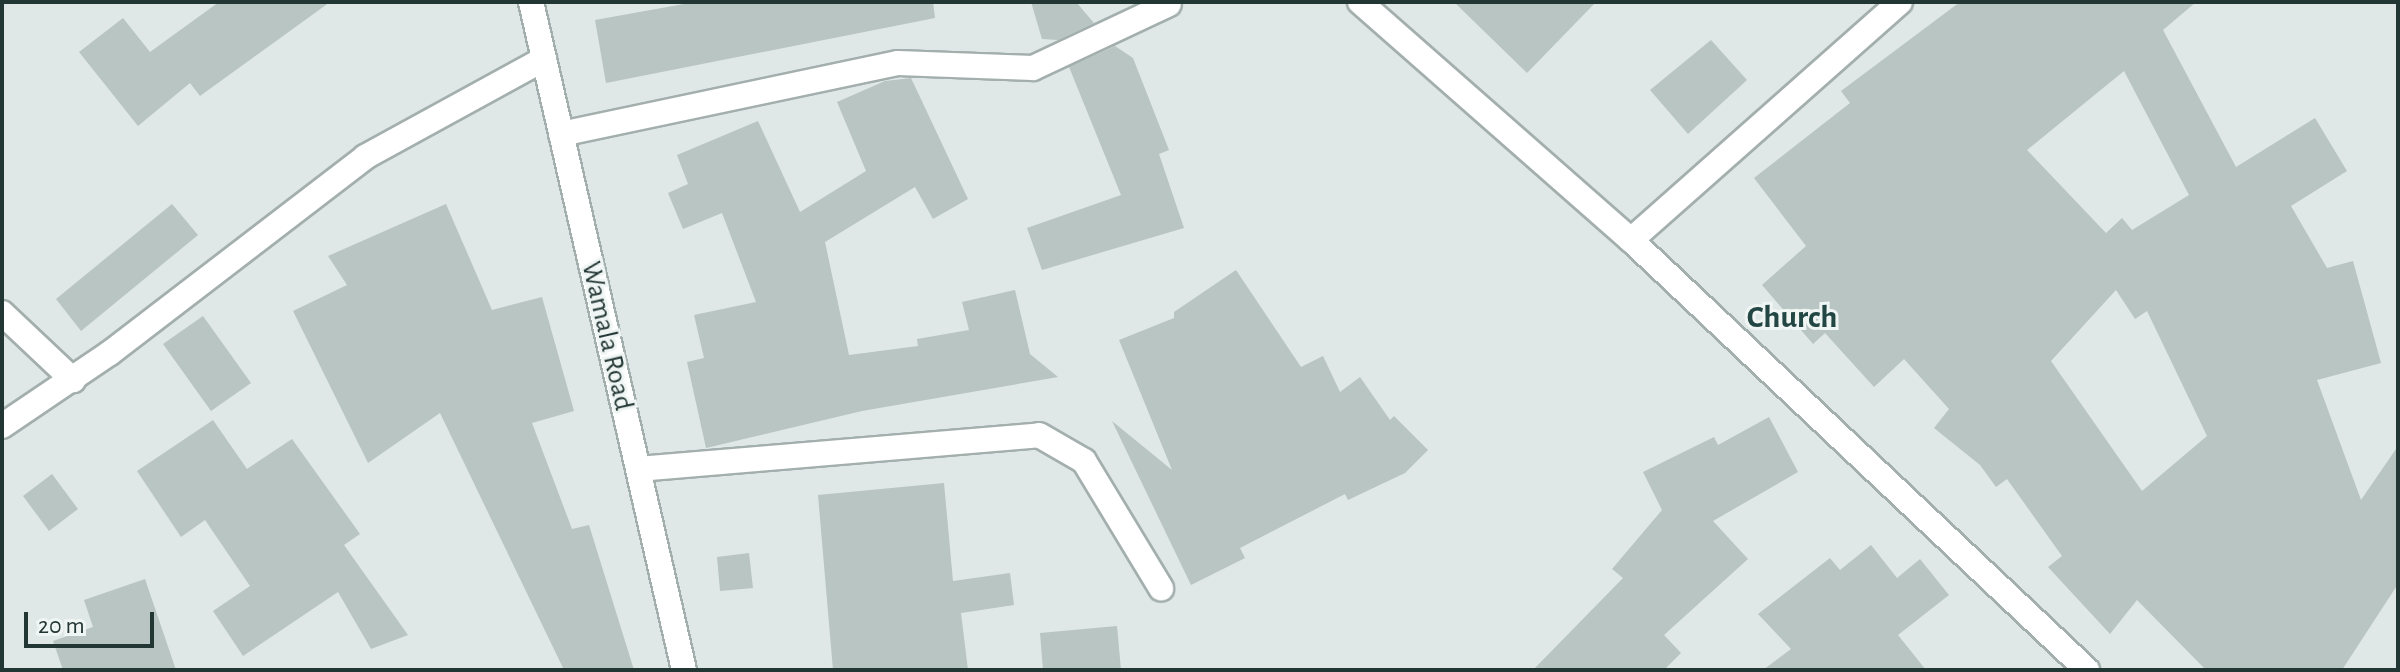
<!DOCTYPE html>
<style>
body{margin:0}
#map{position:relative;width:2400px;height:672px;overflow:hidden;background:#dfe8e6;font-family:"Alegreya Sans",sans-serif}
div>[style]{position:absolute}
.building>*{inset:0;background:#b8c5c2}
.roads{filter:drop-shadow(2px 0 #a3afad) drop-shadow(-2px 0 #a3afad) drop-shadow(0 2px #a3afad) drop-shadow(0 -2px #a3afad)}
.street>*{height:24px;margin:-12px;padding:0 12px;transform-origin:12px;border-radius:12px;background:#fff}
.secondary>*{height:24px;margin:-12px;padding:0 12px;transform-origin:12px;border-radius:12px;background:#fff}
span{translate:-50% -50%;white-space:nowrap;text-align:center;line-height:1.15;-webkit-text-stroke:6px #eff5f3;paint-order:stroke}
.street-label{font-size:28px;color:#223634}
.quarter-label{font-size:32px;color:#214643;font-weight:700}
.frame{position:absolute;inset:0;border:4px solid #223634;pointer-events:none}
.scale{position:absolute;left:24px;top:612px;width:130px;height:36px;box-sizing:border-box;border:4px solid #223634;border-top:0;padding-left:10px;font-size:24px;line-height:28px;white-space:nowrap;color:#223634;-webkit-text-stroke:6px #eff5f3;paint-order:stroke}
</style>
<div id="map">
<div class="building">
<i style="clip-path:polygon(219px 2px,330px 2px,200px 96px,190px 83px,138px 126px,79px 52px,123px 18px,150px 52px)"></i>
<i style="clip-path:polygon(695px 2px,933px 2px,935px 18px,606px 83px,595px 20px)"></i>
<i style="clip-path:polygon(1031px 2px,1076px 2px,1094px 23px,1058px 40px,1042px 39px)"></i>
<i style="clip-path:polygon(1454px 2px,1596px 2px,1527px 73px)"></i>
<i style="clip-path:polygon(evenodd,1960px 2px,2196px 2px,2163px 30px,2236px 167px,2315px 118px,2347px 171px,2291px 206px,2327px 268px,2353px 261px,2381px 363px,2317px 380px,2361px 500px,2398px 446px,2398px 584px,2342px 670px,2206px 670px,2137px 600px,2110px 634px,2048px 567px,2062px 556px,2007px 479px,1996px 487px,1980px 465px,1934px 428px,1949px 409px,1904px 359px,1874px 387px,1825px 333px,1813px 344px,1762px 285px,1806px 246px,1754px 178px,1850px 103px,1841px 91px,1960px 2px,2124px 71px,2189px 195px,2132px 230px,2122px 218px,2106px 233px,2027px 150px,2124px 71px,1960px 2px,2116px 290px,2135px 319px,2147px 311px,2207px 436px,2142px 491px,2051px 361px,2116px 290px)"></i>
<i style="clip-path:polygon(1711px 40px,1747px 80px,1688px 134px,1650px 90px)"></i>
<i style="clip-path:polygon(1115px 46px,1133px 58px,1169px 150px,1159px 154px,1184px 228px,1042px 270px,1027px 228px,1121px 195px,1069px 67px)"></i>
<i style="clip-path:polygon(911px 78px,968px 199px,933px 219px,915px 187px,825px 242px,849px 355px,918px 346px,917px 339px,969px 330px,962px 302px,1015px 290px,1030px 354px,1058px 377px,862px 411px,706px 448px,687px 362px,704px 358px,694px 315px,756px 302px,722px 213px,683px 229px,668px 193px,688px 184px,677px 155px,758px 121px,800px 212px,866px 171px,837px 102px,885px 81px)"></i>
<i style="clip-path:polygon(172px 204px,198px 235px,81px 331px,56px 299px)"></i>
<i style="clip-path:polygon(446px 204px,492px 310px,542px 297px,574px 411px,532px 423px,572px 529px,589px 525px,634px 670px,564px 670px,440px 413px,368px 463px,293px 311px,347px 285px,328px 256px)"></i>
<i style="clip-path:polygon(1236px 270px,1301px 367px,1323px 356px,1340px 392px,1360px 377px,1390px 420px,1394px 416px,1428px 450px,1405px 473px,1348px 500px,1345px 494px,1240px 548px,1245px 558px,1191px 585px,1112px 421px,1172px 470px,1119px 340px,1174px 318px,1174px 312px)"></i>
<i style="clip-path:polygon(203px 316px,251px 383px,211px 411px,163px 344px)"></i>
<i style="clip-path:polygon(1769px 417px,1798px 472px,1713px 521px,1748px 559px,1664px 635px,1681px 653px,1664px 670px,1533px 670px,1623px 578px,1612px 569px,1662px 510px,1643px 472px,1714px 437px,1718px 445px)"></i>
<i style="clip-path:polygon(213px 420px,247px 469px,292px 439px,360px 534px,344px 545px,408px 635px,371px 649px,338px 592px,243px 656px,213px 611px,250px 586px,205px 520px,181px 537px,137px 471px)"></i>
<i style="clip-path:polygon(52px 474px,78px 509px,49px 531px,23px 496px)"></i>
<i style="clip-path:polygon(944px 483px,953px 581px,1010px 573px,1014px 605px,961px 613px,968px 670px,833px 670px,818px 495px)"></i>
<i style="clip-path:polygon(1871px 545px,1897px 578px,1920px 559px,1949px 595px,1898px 635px,1926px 670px,1763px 670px,1791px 649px,1758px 614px,1830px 558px,1840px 570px)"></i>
<i style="clip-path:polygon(749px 553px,753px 588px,720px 591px,717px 557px)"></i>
<i style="clip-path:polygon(145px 579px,176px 670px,63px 670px,53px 641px,93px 627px,84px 600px)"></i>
<i style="clip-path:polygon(1117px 626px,1121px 670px,1043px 670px,1040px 633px)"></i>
</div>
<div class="roads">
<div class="street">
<i style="left:1360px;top:2px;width:361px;rotate:41.3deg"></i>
<i style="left:1631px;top:240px;width:627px;rotate:43.32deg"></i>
<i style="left:561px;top:134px;width:344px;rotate:-11.9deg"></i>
<i style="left:898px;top:63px;width:135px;rotate:2.1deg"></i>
<i style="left:1033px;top:68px;width:150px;rotate:-25.2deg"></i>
<i style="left:1631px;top:240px;width:359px;rotate:-41.5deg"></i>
<i style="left:2px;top:313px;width:98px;rotate:43.3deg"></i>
<i style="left:2px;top:426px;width:130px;rotate:-34.1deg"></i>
<i style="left:110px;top:353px;width:322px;rotate:-37.5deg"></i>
<i style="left:365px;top:157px;width:204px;rotate:-28.7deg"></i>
<i style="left:638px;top:469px;width:402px;rotate:-4.8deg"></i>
<i style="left:1039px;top:435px;width:52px;rotate:30deg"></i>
<i style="left:1084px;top:461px;width:149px;rotate:58.8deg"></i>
</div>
<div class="secondary">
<i style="left:531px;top:2px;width:685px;rotate:77.1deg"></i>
</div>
</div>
<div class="street-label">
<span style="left:607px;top:336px;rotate:77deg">Wamala Road</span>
</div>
<div class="quarter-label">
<span style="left:1792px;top:317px">Church</span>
</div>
<div class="frame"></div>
<div class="scale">20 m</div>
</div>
